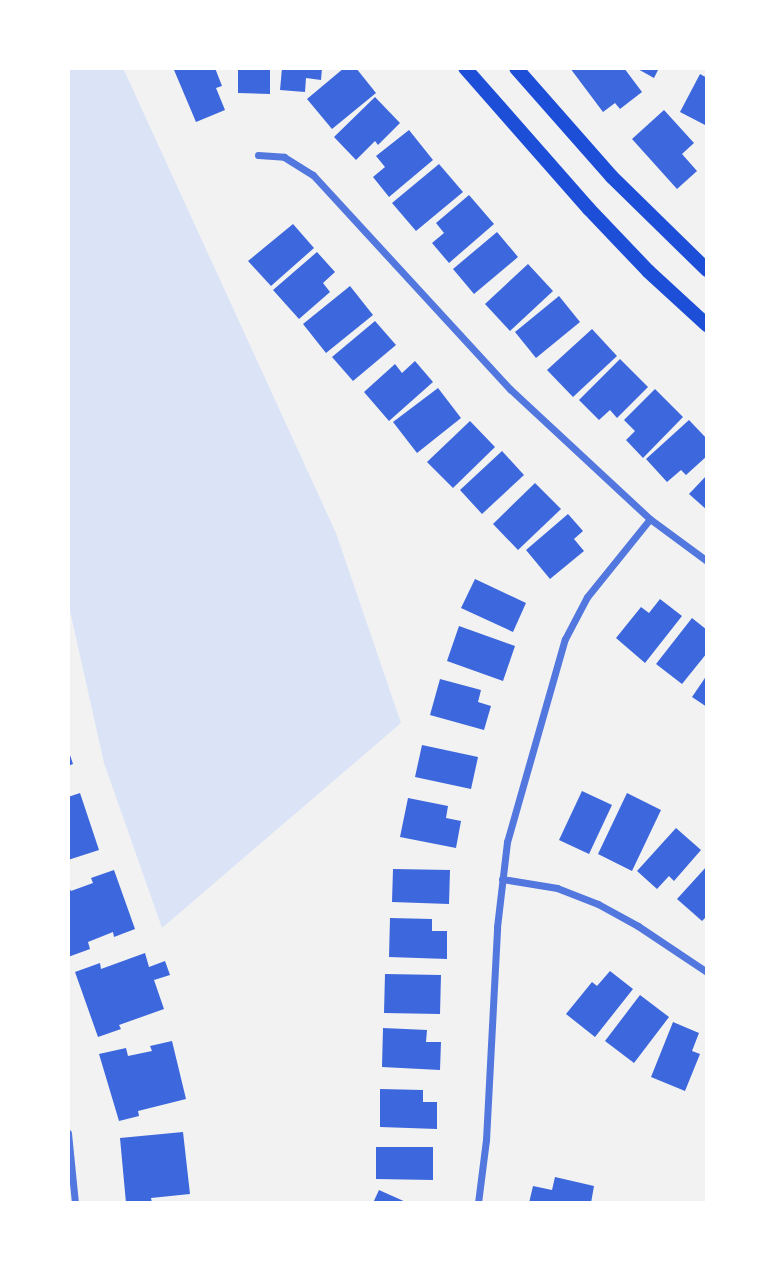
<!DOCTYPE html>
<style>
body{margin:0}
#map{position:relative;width:775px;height:1271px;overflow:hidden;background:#f2f2f2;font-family:"Varela Round",sans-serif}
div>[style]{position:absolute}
.green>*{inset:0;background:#dbe4f7}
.building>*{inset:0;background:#3d67dc}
.minor>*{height:7px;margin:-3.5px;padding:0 3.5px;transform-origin:3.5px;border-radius:3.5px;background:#5277de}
.secondary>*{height:14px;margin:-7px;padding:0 7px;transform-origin:7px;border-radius:7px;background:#1d4ed8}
span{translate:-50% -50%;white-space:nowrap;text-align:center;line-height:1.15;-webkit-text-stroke:7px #fff;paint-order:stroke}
.frame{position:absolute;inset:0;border:70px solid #fff;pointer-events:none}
</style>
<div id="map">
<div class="green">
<i style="clip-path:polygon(68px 68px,123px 68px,336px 533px,401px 723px,162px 928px,104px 763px,68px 602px)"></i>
</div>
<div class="building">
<i style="clip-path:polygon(179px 68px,215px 68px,222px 86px,216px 88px,225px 110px,196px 122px,174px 70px)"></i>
<i style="clip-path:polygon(238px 68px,270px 68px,270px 94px,238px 93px)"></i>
<i style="clip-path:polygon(282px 68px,322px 68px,321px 80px,306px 78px,305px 92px,280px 90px)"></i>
<i style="clip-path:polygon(344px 68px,356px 68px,376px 93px,332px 129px,307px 99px)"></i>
<i style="clip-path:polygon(570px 68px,624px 68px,642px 92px,620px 109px,615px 103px,603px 112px)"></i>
<i style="clip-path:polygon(636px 68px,659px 68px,654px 78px)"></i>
<i style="clip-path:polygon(700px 74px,707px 78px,707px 126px,680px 112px)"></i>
<i style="clip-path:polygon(375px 97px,400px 123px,378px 145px,375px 141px,356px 160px,334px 137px)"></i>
<i style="clip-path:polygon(664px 110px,694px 143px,682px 154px,697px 171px,677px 189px,632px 139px)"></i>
<i style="clip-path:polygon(409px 130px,433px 160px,389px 197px,373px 177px,385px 167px,376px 156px)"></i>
<i style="clip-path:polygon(439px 164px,463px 192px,416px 231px,392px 203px)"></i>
<i style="clip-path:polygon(469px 195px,494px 224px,449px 263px,432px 243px,444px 233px,436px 223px)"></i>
<i style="clip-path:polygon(293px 224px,314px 248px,271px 286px,248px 261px)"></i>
<i style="clip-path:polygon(497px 232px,518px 257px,474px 294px,453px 269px)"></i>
<i style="clip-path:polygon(317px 252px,335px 272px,323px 283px,330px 292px,299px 319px,273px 290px)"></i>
<i style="clip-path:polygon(528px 264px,553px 291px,510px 331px,485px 304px)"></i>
<i style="clip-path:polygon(350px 286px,373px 315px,326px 353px,303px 324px)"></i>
<i style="clip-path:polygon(559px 296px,580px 322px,536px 358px,515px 332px)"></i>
<i style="clip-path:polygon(375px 321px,396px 345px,353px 381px,332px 357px)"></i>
<i style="clip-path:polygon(592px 329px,617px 356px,573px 397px,547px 370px)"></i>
<i style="clip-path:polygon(620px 359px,648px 387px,617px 418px,610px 410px,599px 420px,579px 400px)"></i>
<i style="clip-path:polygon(415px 361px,433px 382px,389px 421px,364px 392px,395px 364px,402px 373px)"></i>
<i style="clip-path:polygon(438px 388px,461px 418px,417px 453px,393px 422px)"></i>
<i style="clip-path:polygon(655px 389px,683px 417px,643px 458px,626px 440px,635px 431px,624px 420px)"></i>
<i style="clip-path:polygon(689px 420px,707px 439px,707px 456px,686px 475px,681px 470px,667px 482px,646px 459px)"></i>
<i style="clip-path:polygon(470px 421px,495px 447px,453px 488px,427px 462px)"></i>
<i style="clip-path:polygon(502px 451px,524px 475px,482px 514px,460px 490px)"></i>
<i style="clip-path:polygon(707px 475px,707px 510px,689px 494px)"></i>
<i style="clip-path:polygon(535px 483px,561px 509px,518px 550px,493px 524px)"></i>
<i style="clip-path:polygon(568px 514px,583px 531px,574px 539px,584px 551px,550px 579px,526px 550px)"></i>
<i style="clip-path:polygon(475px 579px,526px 603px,513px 632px,461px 608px)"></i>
<i style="clip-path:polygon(660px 599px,682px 616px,645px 663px,616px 638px,641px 607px,649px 613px)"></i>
<i style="clip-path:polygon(692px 618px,707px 630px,707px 653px,682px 684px,656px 664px)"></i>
<i style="clip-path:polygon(459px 626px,515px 646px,503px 681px,447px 661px)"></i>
<i style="clip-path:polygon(707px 675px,707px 707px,692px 697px)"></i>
<i style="clip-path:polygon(440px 679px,481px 690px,478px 702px,491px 706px,484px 730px,430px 715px)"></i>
<i style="clip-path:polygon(422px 745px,478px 757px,471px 789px,415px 777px)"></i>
<i style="clip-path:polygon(68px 749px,73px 764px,68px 766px)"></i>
<i style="clip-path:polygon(582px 791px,612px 805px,589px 854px,559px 840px)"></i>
<i style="clip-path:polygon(80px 793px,99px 850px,68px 860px,68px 797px)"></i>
<i style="clip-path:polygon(627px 793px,661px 810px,632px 871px,598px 854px)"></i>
<i style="clip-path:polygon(408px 798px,448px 806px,446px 818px,461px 821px,456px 848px,400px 837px)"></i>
<i style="clip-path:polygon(676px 828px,701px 850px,674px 881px,669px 876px,657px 889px,637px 871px)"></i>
<i style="clip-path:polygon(707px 866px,707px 916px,702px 921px,677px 899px)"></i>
<i style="clip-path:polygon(393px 869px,450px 870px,449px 904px,392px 902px)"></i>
<i style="clip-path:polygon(114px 870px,135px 929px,114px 937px,113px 932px,88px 942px,90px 949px,68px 957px,68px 885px,71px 891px,93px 883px,91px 878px)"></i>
<i style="clip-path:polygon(390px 918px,432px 919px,432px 931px,447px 931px,447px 959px,389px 957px)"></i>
<i style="clip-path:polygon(145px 953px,149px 967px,165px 961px,170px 975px,154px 980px,164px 1009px,119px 1025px,121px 1029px,98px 1037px,75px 972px,100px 963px,101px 969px)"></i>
<i style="clip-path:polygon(610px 971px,633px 989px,595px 1037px,566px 1014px,592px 982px,597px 986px)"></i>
<i style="clip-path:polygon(385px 974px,441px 975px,440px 1014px,384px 1013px)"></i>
<i style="clip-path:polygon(640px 995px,669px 1017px,634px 1063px,605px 1041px)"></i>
<i style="clip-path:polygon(673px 1022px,699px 1033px,692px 1051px,700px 1054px,685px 1091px,651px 1077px)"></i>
<i style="clip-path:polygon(383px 1028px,427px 1030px,426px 1042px,441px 1042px,440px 1070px,382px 1067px)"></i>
<i style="clip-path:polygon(172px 1041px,186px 1099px,138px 1111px,139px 1116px,119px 1121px,99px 1054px,126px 1048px,128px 1056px,152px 1051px,150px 1046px)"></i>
<i style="clip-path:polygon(380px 1089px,423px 1090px,423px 1102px,437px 1102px,437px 1129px,380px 1127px)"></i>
<i style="clip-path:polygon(183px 1132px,190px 1194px,151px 1198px,152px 1203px,126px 1203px,120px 1138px)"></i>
<i style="clip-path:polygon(376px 1147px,433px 1147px,433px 1180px,376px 1179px)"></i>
<i style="clip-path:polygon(555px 1177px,594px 1186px,591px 1203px,529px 1203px,533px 1186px,552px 1190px)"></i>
<i style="clip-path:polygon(379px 1190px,408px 1203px,373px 1203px)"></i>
</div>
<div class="minor">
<i style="left:258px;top:155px;width:26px;rotate:4deg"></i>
<i style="left:284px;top:157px;width:34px;rotate:32deg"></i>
<i style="left:313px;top:175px;width:291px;rotate:47.4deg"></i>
<i style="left:510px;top:389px;width:191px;rotate:42.9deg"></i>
<i style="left:650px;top:519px;width:71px;rotate:36.4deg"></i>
<i style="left:502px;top:879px;width:56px;rotate:9.3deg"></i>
<i style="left:557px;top:888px;width:44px;rotate:21.3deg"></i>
<i style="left:598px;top:904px;width:46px;rotate:28.8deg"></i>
<i style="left:638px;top:926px;width:83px;rotate:33.7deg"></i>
<i style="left:68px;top:1133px;width:70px;rotate:84.3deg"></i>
<i style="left:478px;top:1203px;width:64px;rotate:-82.8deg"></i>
<i style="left:486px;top:1140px;width:213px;rotate:-87deg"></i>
<i style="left:497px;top:927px;width:86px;rotate:-83.3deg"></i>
<i style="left:507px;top:842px;width:211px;rotate:-74.1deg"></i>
<i style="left:565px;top:639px;width:47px;rotate:-62.4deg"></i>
<i style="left:587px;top:597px;width:100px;rotate:-51.1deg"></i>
</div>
<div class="secondary">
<i style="left:465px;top:68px;width:188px;rotate:48.7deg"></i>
<i style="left:589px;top:209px;width:86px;rotate:46.4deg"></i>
<i style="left:648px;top:271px;width:80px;rotate:42.5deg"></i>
<i style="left:516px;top:68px;width:145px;rotate:48.6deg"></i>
<i style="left:612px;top:177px;width:133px;rotate:44.4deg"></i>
</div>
<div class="frame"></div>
</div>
